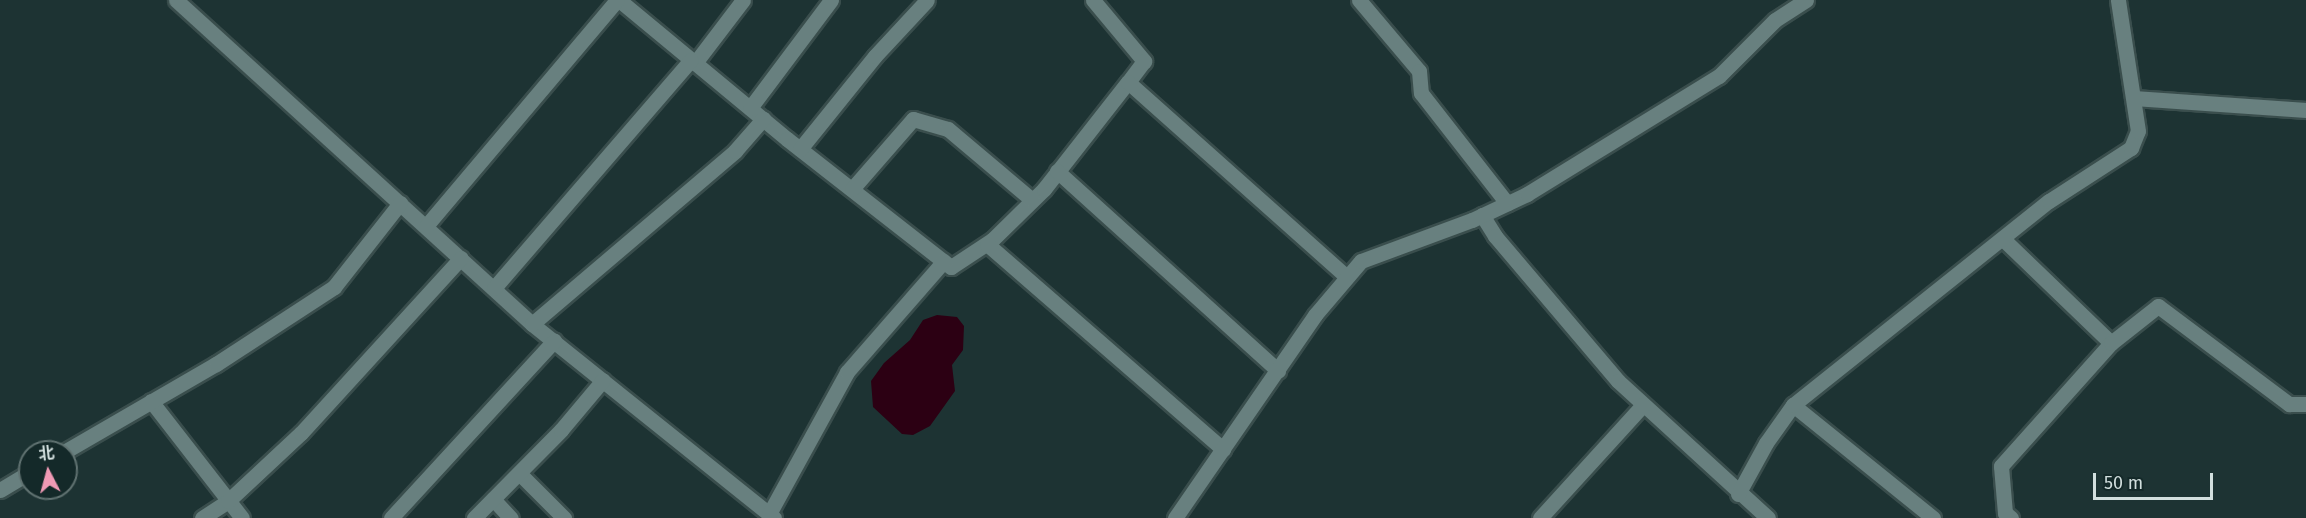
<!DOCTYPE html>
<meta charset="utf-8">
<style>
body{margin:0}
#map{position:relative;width:2306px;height:518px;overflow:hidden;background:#1d3333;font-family:"Fira Sans","Noto Sans SC",sans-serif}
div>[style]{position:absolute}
.water>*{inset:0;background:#2c0013}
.roads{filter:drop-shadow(2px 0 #3a4e4d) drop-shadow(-2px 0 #3a4e4d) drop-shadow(0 2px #3a4e4d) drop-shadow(0 -2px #3a4e4d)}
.minor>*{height:15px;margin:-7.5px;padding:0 7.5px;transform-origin:7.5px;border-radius:7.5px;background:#68807f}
span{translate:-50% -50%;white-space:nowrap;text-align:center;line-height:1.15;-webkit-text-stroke:6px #142929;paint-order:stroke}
.north{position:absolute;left:18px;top:440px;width:60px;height:60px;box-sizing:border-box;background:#142929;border:2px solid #607271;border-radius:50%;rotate:354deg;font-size:16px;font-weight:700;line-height:24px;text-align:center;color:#d2dfde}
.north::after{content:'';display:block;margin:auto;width:21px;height:27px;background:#f09ab5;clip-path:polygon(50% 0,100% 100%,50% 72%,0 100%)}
.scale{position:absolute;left:2093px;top:473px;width:120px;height:27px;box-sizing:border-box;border:3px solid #d2dfde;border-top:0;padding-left:8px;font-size:18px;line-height:21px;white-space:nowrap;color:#d2dfde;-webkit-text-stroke:4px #142929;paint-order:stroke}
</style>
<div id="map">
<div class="water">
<i style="clip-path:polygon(937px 315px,957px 317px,964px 326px,963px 350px,952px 365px,955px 391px,930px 426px,913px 435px,902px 434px,873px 407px,871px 381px,884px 363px,910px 340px,923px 320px)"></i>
</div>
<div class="roads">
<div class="minor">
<i style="left:176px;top:0;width:481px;rotate:42.3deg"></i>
<i style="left:532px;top:324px;width:310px;rotate:38.7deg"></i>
<i style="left:619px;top:0;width:218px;rotate:39.6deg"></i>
<i style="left:787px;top:139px;width:208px;rotate:38deg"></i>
<i style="left:951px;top:267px;width:49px;rotate:-33.4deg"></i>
<i style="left:992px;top:240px;width:73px;rotate:-44.4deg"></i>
<i style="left:1044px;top:189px;width:136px;rotate:-51.9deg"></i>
<i style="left:1093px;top:0;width:80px;rotate:50.1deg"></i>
<i style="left:1144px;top:61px;width:26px;rotate:127deg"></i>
<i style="left:1128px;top:82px;width:292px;rotate:41.7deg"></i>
<i style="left:1359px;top:0;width:93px;rotate:49.8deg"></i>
<i style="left:1419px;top:71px;width:22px;rotate:85deg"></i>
<i style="left:1421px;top:93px;width:140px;rotate:52deg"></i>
<i style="left:695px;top:63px;width:79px;rotate:-52.7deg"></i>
<i style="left:2134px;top:98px;width:172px;rotate:4deg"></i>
<i style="left:750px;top:108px;width:135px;rotate:-53.1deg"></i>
<i style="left:800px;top:149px;width:119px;rotate:-51.1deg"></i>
<i style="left:875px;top:56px;width:76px;rotate:-47.1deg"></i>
<i style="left:1057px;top:171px;width:298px;rotate:42.1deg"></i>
<i style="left:852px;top:189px;width:93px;rotate:-48.9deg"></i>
<i style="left:913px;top:119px;width:36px;rotate:16deg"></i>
<i style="left:948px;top:129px;width:110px;rotate:40.2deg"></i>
<i style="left:1482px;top:215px;width:25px;rotate:58deg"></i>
<i style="left:1495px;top:236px;width:190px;rotate:49.7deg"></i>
<i style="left:1618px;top:381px;width:203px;rotate:42.4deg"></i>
<i style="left:426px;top:226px;width:296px;rotate:-49.8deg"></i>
<i style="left:2003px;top:239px;width:150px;rotate:43.9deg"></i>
<i style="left:987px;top:244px;width:313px;rotate:41deg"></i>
<i style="left:494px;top:288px;width:301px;rotate:-49.2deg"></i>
<i style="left:532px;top:324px;width:267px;rotate:-40.4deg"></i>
<i style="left:735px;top:151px;width:43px;rotate:-48.8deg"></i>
<i style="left:151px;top:401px;width:148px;rotate:52.1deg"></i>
<i style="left:1793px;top:405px;width:180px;rotate:38.9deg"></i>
<i style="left:64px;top:452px;width:176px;rotate:-30.1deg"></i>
<i style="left:216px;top:364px;width:141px;rotate:-33.1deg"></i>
<i style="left:334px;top:287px;width:107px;rotate:-51.8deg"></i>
<i style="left:519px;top:473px;width:64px;rotate:45deg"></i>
<i style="left:0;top:490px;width:35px;rotate:-31deg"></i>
<i style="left:1738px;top:494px;width:58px;rotate:-61.2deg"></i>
<i style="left:1766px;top:443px;width:47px;rotate:-54.6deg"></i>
<i style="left:1793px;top:405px;width:327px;rotate:-38.6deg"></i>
<i style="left:2049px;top:201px;width:98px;rotate:-32.9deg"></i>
<i style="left:2131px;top:148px;width:18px;rotate:-68deg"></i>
<i style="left:2138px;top:131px;width:133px;rotate:-98.7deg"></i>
<i style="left:493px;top:499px;width:26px;rotate:47deg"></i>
<i style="left:769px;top:514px;width:162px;rotate:-61.2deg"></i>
<i style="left:847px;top:372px;width:147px;rotate:-48.9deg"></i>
<i style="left:202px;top:518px;width:31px;rotate:-33deg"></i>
<i style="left:228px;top:501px;width:100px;rotate:-43deg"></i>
<i style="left:301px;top:433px;width:237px;rotate:-47.6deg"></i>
<i style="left:391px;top:518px;width:241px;rotate:-47.4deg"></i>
<i style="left:474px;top:518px;width:124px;rotate:-45.3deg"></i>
<i style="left:561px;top:430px;width:65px;rotate:-50deg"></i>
<i style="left:1175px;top:518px;width:247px;rotate:-55.4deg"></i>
<i style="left:1315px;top:315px;width:71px;rotate:-49.6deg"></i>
<i style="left:1361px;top:261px;width:118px;rotate:-20.3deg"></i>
<i style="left:1472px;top:220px;width:61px;rotate:-25.3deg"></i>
<i style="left:1527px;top:194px;width:225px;rotate:-31.6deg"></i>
<i style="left:1719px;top:76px;width:79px;rotate:-45deg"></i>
<i style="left:1775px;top:20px;width:37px;rotate:-33deg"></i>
<i style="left:1540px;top:518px;width:153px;rotate:-47.7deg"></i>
<i style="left:2011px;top:518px;width:8px;rotate:-140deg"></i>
<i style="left:2005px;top:513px;width:47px;rotate:-94.9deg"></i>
<i style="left:2001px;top:466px;width:165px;rotate:-48.2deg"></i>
<i style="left:2111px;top:343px;width:60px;rotate:-38.2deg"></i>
<i style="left:2158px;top:306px;width:164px;rotate:36.8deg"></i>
<i style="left:2289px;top:404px;width:17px"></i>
</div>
</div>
<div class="north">北</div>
<div class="scale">50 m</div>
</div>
